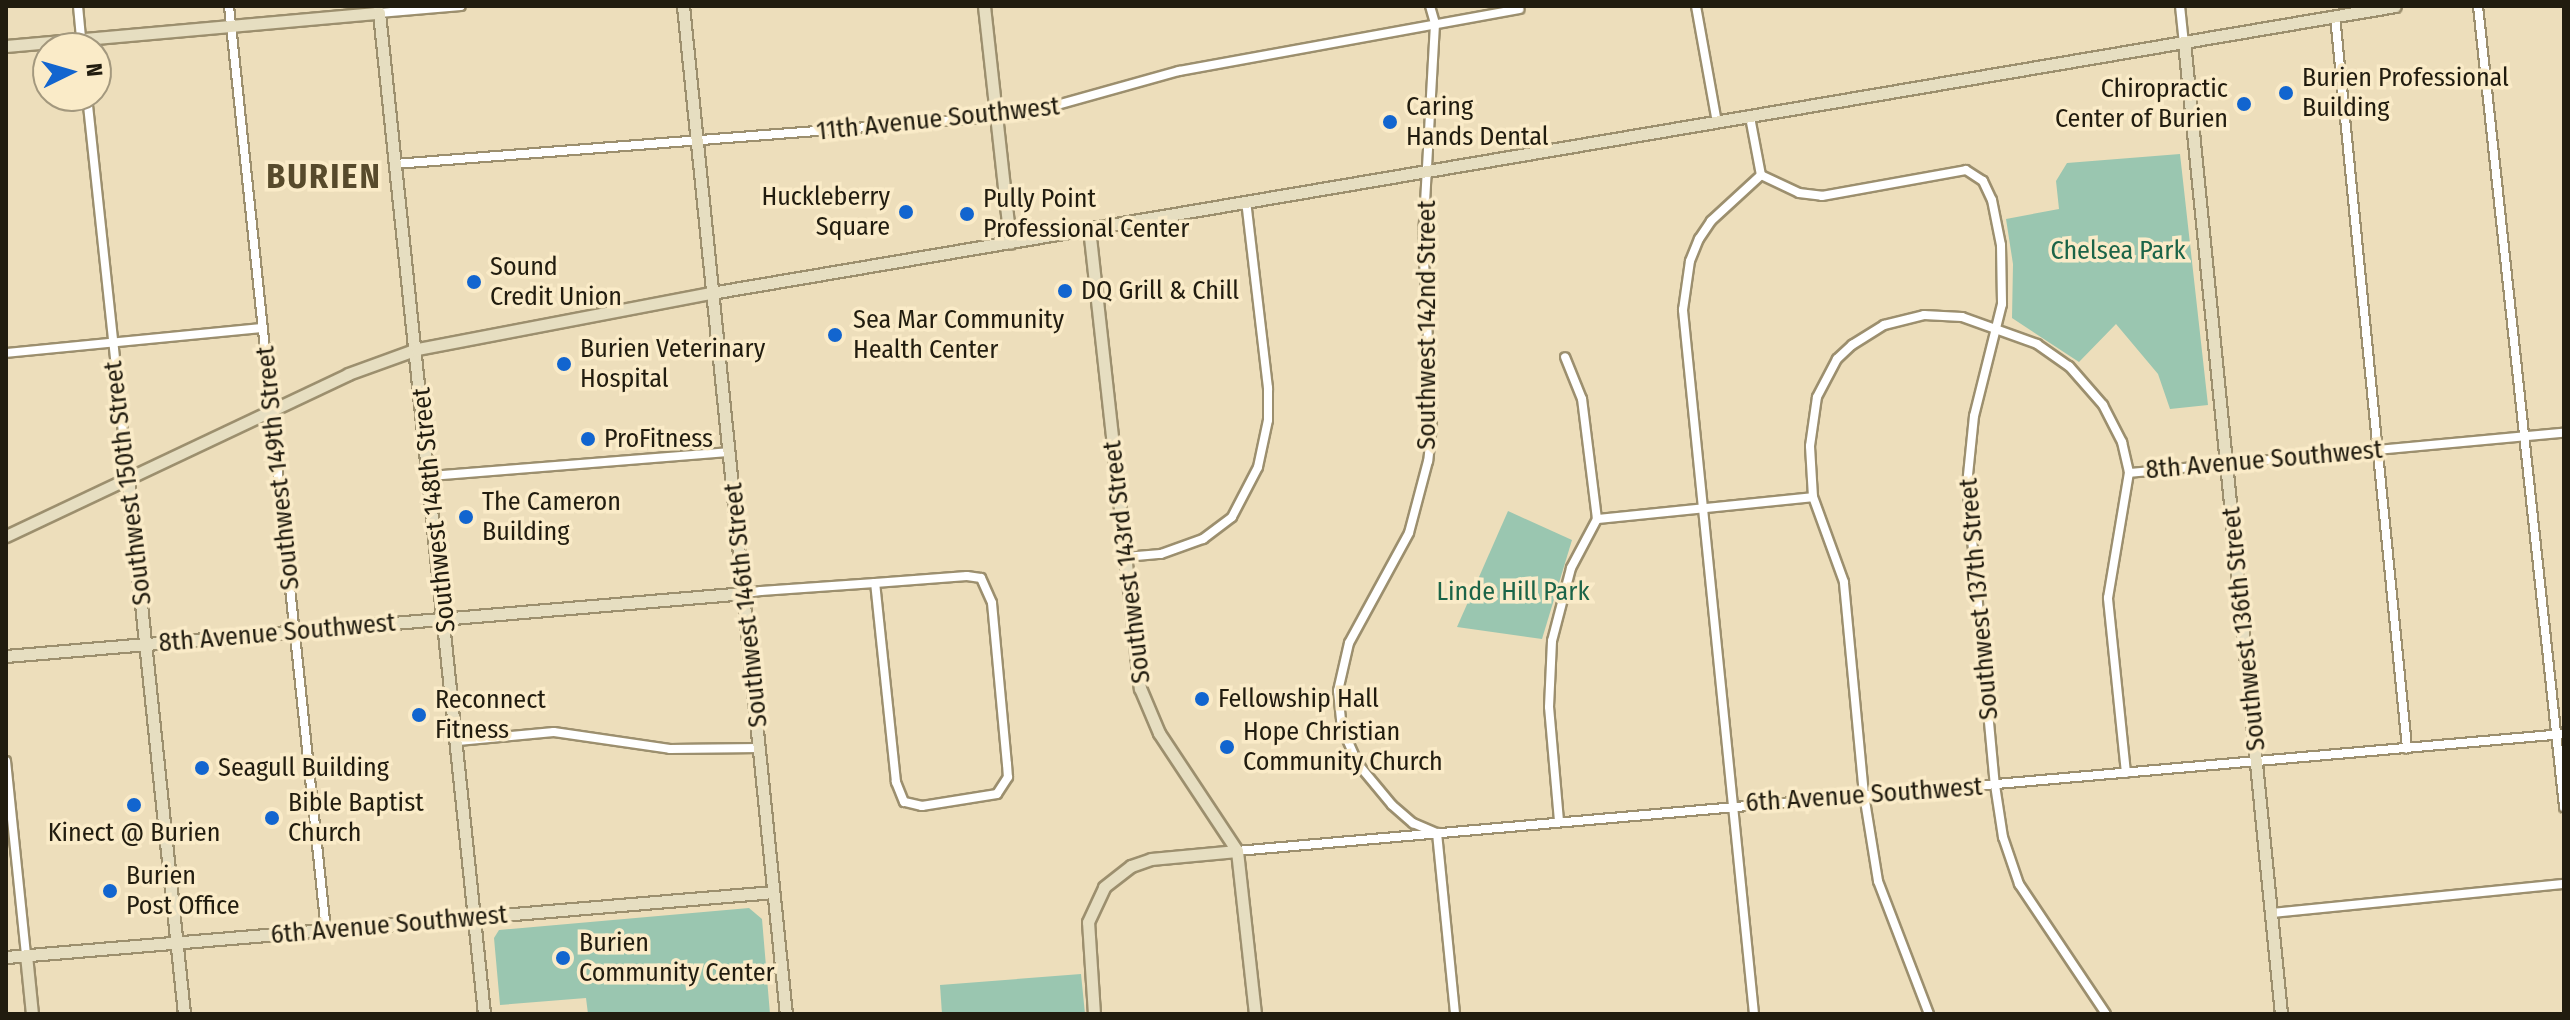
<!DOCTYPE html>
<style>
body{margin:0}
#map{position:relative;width:2570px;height:1020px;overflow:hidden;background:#eddebb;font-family:"Fira Sans Condensed",sans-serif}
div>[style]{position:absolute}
.green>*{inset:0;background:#9ac6b0}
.roads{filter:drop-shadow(2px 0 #9c8f6e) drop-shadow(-2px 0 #9c8f6e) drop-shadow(0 2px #9c8f6e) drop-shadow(0 -2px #9c8f6e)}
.street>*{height:8px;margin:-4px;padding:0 4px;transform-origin:4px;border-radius:4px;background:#fff}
.secondary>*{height:11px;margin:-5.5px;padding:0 5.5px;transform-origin:5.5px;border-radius:5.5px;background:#e6dec1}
.dots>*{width:22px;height:22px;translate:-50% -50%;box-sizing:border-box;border:4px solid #faebc8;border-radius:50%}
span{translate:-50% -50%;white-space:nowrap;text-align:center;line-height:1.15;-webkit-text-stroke:7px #faebc8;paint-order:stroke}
.poi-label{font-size:26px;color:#211c0f}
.left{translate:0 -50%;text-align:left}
.right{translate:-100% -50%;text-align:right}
.street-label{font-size:26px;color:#211c0f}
.park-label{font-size:26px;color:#1b6448}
.district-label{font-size:34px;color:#574a2c;font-weight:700;letter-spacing:2px}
.frame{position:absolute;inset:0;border:8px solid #211c0f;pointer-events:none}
.north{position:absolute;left:32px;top:32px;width:80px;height:80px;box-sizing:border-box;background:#faebc8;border:2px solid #a3987e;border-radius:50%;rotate:85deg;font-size:22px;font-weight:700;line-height:32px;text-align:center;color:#211c0f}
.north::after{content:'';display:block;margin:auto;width:28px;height:36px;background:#1265cf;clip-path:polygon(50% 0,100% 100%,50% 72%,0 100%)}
</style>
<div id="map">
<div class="green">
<i style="clip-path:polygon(2180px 154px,2208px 405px,2170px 409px,2158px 374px,2116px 324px,2079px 362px,2012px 318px,2013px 264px,2006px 219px,2059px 209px,2056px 181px,2067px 163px)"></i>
<i style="clip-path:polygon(1508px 511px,1572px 540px,1542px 639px,1457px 627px)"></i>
<i style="clip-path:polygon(749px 908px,762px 919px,770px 1014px,588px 1014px,586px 998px,500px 1005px,494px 938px,499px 930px)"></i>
<i style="clip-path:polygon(1081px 974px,1085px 1014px,942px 1014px,940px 985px)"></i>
</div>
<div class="roads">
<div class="street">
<i style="left:78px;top:6px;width:42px;rotate:84.6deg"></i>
<i style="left:229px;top:6px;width:929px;rotate:84.01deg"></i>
<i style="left:378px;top:6px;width:7px;rotate:82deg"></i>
<i style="left:379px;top:13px;width:82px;rotate:-4.9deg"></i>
<i style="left:1430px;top:6px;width:19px;rotate:74deg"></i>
<i style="left:1435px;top:24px;width:215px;rotate:93.2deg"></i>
<i style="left:1423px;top:239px;width:186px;rotate:87.2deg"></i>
<i style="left:1432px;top:425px;width:36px;rotate:96deg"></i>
<i style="left:1428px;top:461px;width:74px;rotate:104.8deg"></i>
<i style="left:1409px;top:533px;width:125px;rotate:118.6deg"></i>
<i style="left:1349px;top:643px;width:49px;rotate:102.9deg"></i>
<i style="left:1338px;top:691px;width:37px;rotate:84deg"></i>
<i style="left:1342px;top:728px;width:39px;rotate:66deg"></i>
<i style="left:1358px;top:764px;width:53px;rotate:50.3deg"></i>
<i style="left:1392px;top:805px;width:28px;rotate:41deg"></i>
<i style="left:1413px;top:823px;width:26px;rotate:23deg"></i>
<i style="left:1437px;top:833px;width:182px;rotate:84.3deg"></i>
<i style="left:1696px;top:6px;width:119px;rotate:79.8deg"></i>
<i style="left:2180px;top:6px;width:36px;rotate:84deg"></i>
<i style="left:2478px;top:6px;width:806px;rotate:83.87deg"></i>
<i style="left:2335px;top:16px;width:736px;rotate:84.38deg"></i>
<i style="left:87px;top:96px;width:386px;rotate:83.9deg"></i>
<i style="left:1750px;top:117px;width:59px;rotate:79.3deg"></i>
<i style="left:1761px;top:175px;width:42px;rotate:25.3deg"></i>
<i style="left:1799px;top:193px;width:23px;rotate:7deg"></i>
<i style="left:1822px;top:196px;width:146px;rotate:-10.2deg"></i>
<i style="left:1966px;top:170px;width:20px;rotate:33deg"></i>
<i style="left:1983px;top:181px;width:21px;rotate:65deg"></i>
<i style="left:1992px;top:200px;width:46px;rotate:78.7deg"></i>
<i style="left:2001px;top:245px;width:59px;rotate:89deg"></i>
<i style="left:2002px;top:304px;width:115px;rotate:104deg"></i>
<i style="left:1974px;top:416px;width:69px;rotate:95.8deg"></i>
<i style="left:1967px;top:485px;width:301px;rotate:84.7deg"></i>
<i style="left:1995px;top:785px;width:53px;rotate:81.3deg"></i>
<i style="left:2003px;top:837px;width:50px;rotate:71.2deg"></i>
<i style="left:2019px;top:884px;width:156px;rotate:56.2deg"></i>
<i style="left:395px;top:164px;width:628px;rotate:-4.48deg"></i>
<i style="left:1021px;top:115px;width:164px;rotate:-15.6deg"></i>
<i style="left:1179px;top:71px;width:346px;rotate:-10.3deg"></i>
<i style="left:6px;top:353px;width:258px;rotate:-5.6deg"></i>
<i style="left:431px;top:476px;width:300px;rotate:-4.6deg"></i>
<i style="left:1597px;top:519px;width:217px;rotate:-5.8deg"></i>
<i style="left:1125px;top:557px;width:36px;rotate:-5deg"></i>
<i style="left:1161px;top:554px;width:45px;rotate:-19.7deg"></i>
<i style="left:1203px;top:539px;width:36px;rotate:-37deg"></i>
<i style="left:1232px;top:517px;width:56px;rotate:-62.5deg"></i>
<i style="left:1258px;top:467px;width:48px;rotate:-78deg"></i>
<i style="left:1268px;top:420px;width:32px;rotate:-90deg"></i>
<i style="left:1268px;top:388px;width:188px;rotate:-96.7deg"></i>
<i style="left:745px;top:593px;width:16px;rotate:-7deg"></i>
<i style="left:761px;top:591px;width:114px;rotate:-4deg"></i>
<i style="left:875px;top:583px;width:92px;rotate:-4.4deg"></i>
<i style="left:967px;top:576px;width:14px;rotate:8deg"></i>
<i style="left:981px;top:578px;width:27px;rotate:66deg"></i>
<i style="left:992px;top:603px;width:162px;rotate:84.7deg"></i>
<i style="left:1007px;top:764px;width:13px;rotate:86deg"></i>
<i style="left:1008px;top:777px;width:20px;rotate:123deg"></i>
<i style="left:997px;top:794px;width:76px;rotate:170.9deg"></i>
<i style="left:922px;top:806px;width:18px;rotate:-167deg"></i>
<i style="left:904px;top:802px;width:22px;rotate:-112deg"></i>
<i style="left:896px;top:782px;width:200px;rotate:-96deg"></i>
<i style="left:458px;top:741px;width:96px;rotate:-5.4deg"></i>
<i style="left:554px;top:732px;width:117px;rotate:8.3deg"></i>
<i style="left:670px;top:749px;width:90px;rotate:-0.6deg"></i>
<i style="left:6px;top:761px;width:195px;rotate:84.1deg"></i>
<i style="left:2126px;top:773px;width:176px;rotate:-95.9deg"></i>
<i style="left:2108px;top:598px;width:127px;rotate:-80.5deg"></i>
<i style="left:1559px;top:821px;width:114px;rotate:-95deg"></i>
<i style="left:1549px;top:707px;width:66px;rotate:-87.4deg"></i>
<i style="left:1552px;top:641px;width:75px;rotate:-75.4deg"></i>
<i style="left:1571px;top:568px;width:55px;rotate:-62deg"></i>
<i style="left:1597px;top:519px;width:121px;rotate:-97.1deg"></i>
<i style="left:1582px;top:399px;width:45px;rotate:-112deg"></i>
<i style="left:1237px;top:851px;width:1332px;rotate:-5.04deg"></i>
<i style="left:2271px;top:913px;width:294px;rotate:-5.7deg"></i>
<i style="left:1754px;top:1014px;width:708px;rotate:-95.76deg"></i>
<i style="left:1683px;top:310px;width:49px;rotate:-81.9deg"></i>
<i style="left:1690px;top:261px;width:24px;rotate:-68deg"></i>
<i style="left:1699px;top:239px;width:22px;rotate:-56deg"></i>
<i style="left:1711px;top:221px;width:68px;rotate:-42.6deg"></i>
<i style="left:1929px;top:1014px;width:142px;rotate:-111deg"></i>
<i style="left:1878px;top:881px;width:87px;rotate:-99.2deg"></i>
<i style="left:1864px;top:795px;width:214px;rotate:-95.4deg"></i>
<i style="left:1844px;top:582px;width:90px;rotate:-110deg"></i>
<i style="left:1813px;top:497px;width:51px;rotate:-93.4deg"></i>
<i style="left:1810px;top:446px;width:49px;rotate:-81.9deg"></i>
<i style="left:1817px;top:397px;width:43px;rotate:-62.2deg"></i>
<i style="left:1837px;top:359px;width:21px;rotate:-43deg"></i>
<i style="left:1852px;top:345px;width:38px;rotate:-32deg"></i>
<i style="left:1884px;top:325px;width:41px;rotate:-14deg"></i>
<i style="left:1924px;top:315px;width:38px;rotate:3deg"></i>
<i style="left:1962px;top:317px;width:80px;rotate:19.8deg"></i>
<i style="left:2037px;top:344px;width:39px;rotate:35deg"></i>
<i style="left:2069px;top:366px;width:52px;rotate:48.9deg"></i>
<i style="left:2103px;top:405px;width:42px;rotate:62.8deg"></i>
<i style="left:2122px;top:442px;width:32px;rotate:77deg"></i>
<i style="left:2129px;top:473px;width:437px;rotate:-5.3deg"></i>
</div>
<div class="secondary">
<i style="left:683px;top:6px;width:1013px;rotate:84.17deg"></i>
<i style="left:984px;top:6px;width:238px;rotate:83.7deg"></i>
<i style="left:2184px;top:42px;width:977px;rotate:84.3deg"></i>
<i style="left:6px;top:46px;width:374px;rotate:-5.1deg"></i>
<i style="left:379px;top:13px;width:1006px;rotate:84.01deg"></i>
<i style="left:1089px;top:228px;width:463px;rotate:83.7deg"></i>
<i style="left:1140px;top:688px;width:49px;rotate:67.1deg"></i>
<i style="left:1159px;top:733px;width:141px;rotate:56.5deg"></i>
<i style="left:1237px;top:851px;width:164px;rotate:83.7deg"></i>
<i style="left:128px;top:480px;width:537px;rotate:84.01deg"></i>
<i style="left:6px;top:536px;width:378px;rotate:-25.3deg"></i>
<i style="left:348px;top:374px;width:73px;rotate:-19.9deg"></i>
<i style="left:417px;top:349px;width:299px;rotate:-10.8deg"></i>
<i style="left:711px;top:293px;width:1708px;rotate:-9.67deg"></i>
<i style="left:6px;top:656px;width:742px;rotate:-4.87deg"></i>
<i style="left:26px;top:955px;width:59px;rotate:84.2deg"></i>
<i style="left:6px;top:957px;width:770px;rotate:-4.84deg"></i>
<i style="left:1094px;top:1014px;width:92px;rotate:-93.7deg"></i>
<i style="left:1088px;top:922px;width:38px;rotate:-65deg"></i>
<i style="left:1104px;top:887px;width:34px;rotate:-38deg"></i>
<i style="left:1131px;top:866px;width:21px;rotate:-19deg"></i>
<i style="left:1151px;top:859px;width:86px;rotate:-5.3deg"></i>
</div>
</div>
<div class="dots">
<i style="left:2286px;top:93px;background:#1265cf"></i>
<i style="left:2244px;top:104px;background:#1265cf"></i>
<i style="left:1390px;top:122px;background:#1265cf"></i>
<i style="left:906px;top:212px;background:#1265cf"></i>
<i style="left:967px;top:214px;background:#1265cf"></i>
<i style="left:474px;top:282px;background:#1265cf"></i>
<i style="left:1065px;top:291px;background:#1265cf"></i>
<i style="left:835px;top:335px;background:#1265cf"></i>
<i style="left:564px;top:364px;background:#1265cf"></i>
<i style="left:588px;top:439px;background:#1265cf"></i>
<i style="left:466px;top:517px;background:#1265cf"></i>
<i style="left:1202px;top:699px;background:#1265cf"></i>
<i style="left:419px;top:715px;background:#1265cf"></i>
<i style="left:1227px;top:747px;background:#1265cf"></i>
<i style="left:202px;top:768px;background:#1265cf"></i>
<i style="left:134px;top:805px;background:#1265cf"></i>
<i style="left:272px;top:818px;background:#1265cf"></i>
<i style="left:110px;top:891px;background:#1265cf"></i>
<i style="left:563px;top:958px;background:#1265cf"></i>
</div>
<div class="poi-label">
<span class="left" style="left:2302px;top:93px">Burien Professional<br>Building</span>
<span class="right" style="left:2228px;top:104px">Chiropractic<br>Center of Burien</span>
<span class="left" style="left:1406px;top:122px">Caring<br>Hands Dental</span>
<span class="right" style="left:890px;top:212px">Huckleberry<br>Square</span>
<span class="left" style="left:983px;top:214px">Pully Point<br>Professional Center</span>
<span class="left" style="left:490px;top:282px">Sound<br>Credit Union</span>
<span class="left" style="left:1081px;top:291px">DQ Grill &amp; Chill</span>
<span class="left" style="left:853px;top:335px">Sea Mar Community<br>Health Center</span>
<span class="left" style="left:580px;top:364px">Burien Veterinary<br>Hospital</span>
<span class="left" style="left:604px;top:439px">ProFitness</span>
<span class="left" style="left:482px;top:517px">The Cameron<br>Building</span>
<span class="left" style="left:1218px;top:699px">Fellowship Hall</span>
<span class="left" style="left:435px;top:715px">Reconnect<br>Fitness</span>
<span class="left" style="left:1243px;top:747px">Hope Christian<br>Community Church</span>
<span class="left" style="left:218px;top:768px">Seagull Building</span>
<span class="left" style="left:288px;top:818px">Bible Baptist<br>Church</span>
<span style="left:134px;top:833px">Kinect @ Burien</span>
<span class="left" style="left:126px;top:891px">Burien<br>Post Office</span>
<span class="left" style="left:579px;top:958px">Burien<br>Community Center</span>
</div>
<div class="street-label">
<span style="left:938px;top:119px;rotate:-6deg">11th Avenue Southwest</span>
<span style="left:1427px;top:325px;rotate:-90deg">Southwest 142nd Street</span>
<span style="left:2264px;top:460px;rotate:-5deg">8th Avenue Southwest</span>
<span style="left:278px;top:468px;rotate:-96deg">Southwest 149th Street</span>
<span style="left:128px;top:483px;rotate:-97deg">Southwest 150th Street</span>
<span style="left:434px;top:510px;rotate:-96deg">Southwest 148th Street</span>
<span style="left:1127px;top:562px;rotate:-97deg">Southwest 143rd Street</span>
<span style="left:1979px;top:599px;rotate:-95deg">Southwest 137th Street</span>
<span style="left:746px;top:605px;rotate:-96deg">Southwest 146th Street</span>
<span style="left:2244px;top:629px;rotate:-96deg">Southwest 136th Street</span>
<span style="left:277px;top:633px;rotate:-5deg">8th Avenue Southwest</span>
<span style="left:1864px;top:795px;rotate:-4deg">6th Avenue Southwest</span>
<span style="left:389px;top:925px;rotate:-5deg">6th Avenue Southwest</span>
</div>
<div class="park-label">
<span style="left:2118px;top:251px">Chelsea Park</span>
<span style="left:1513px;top:592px">Linde Hill Park</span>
</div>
<div class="district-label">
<span style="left:324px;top:177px">BURIEN</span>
</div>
<div class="frame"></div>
<div class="north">N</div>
</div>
